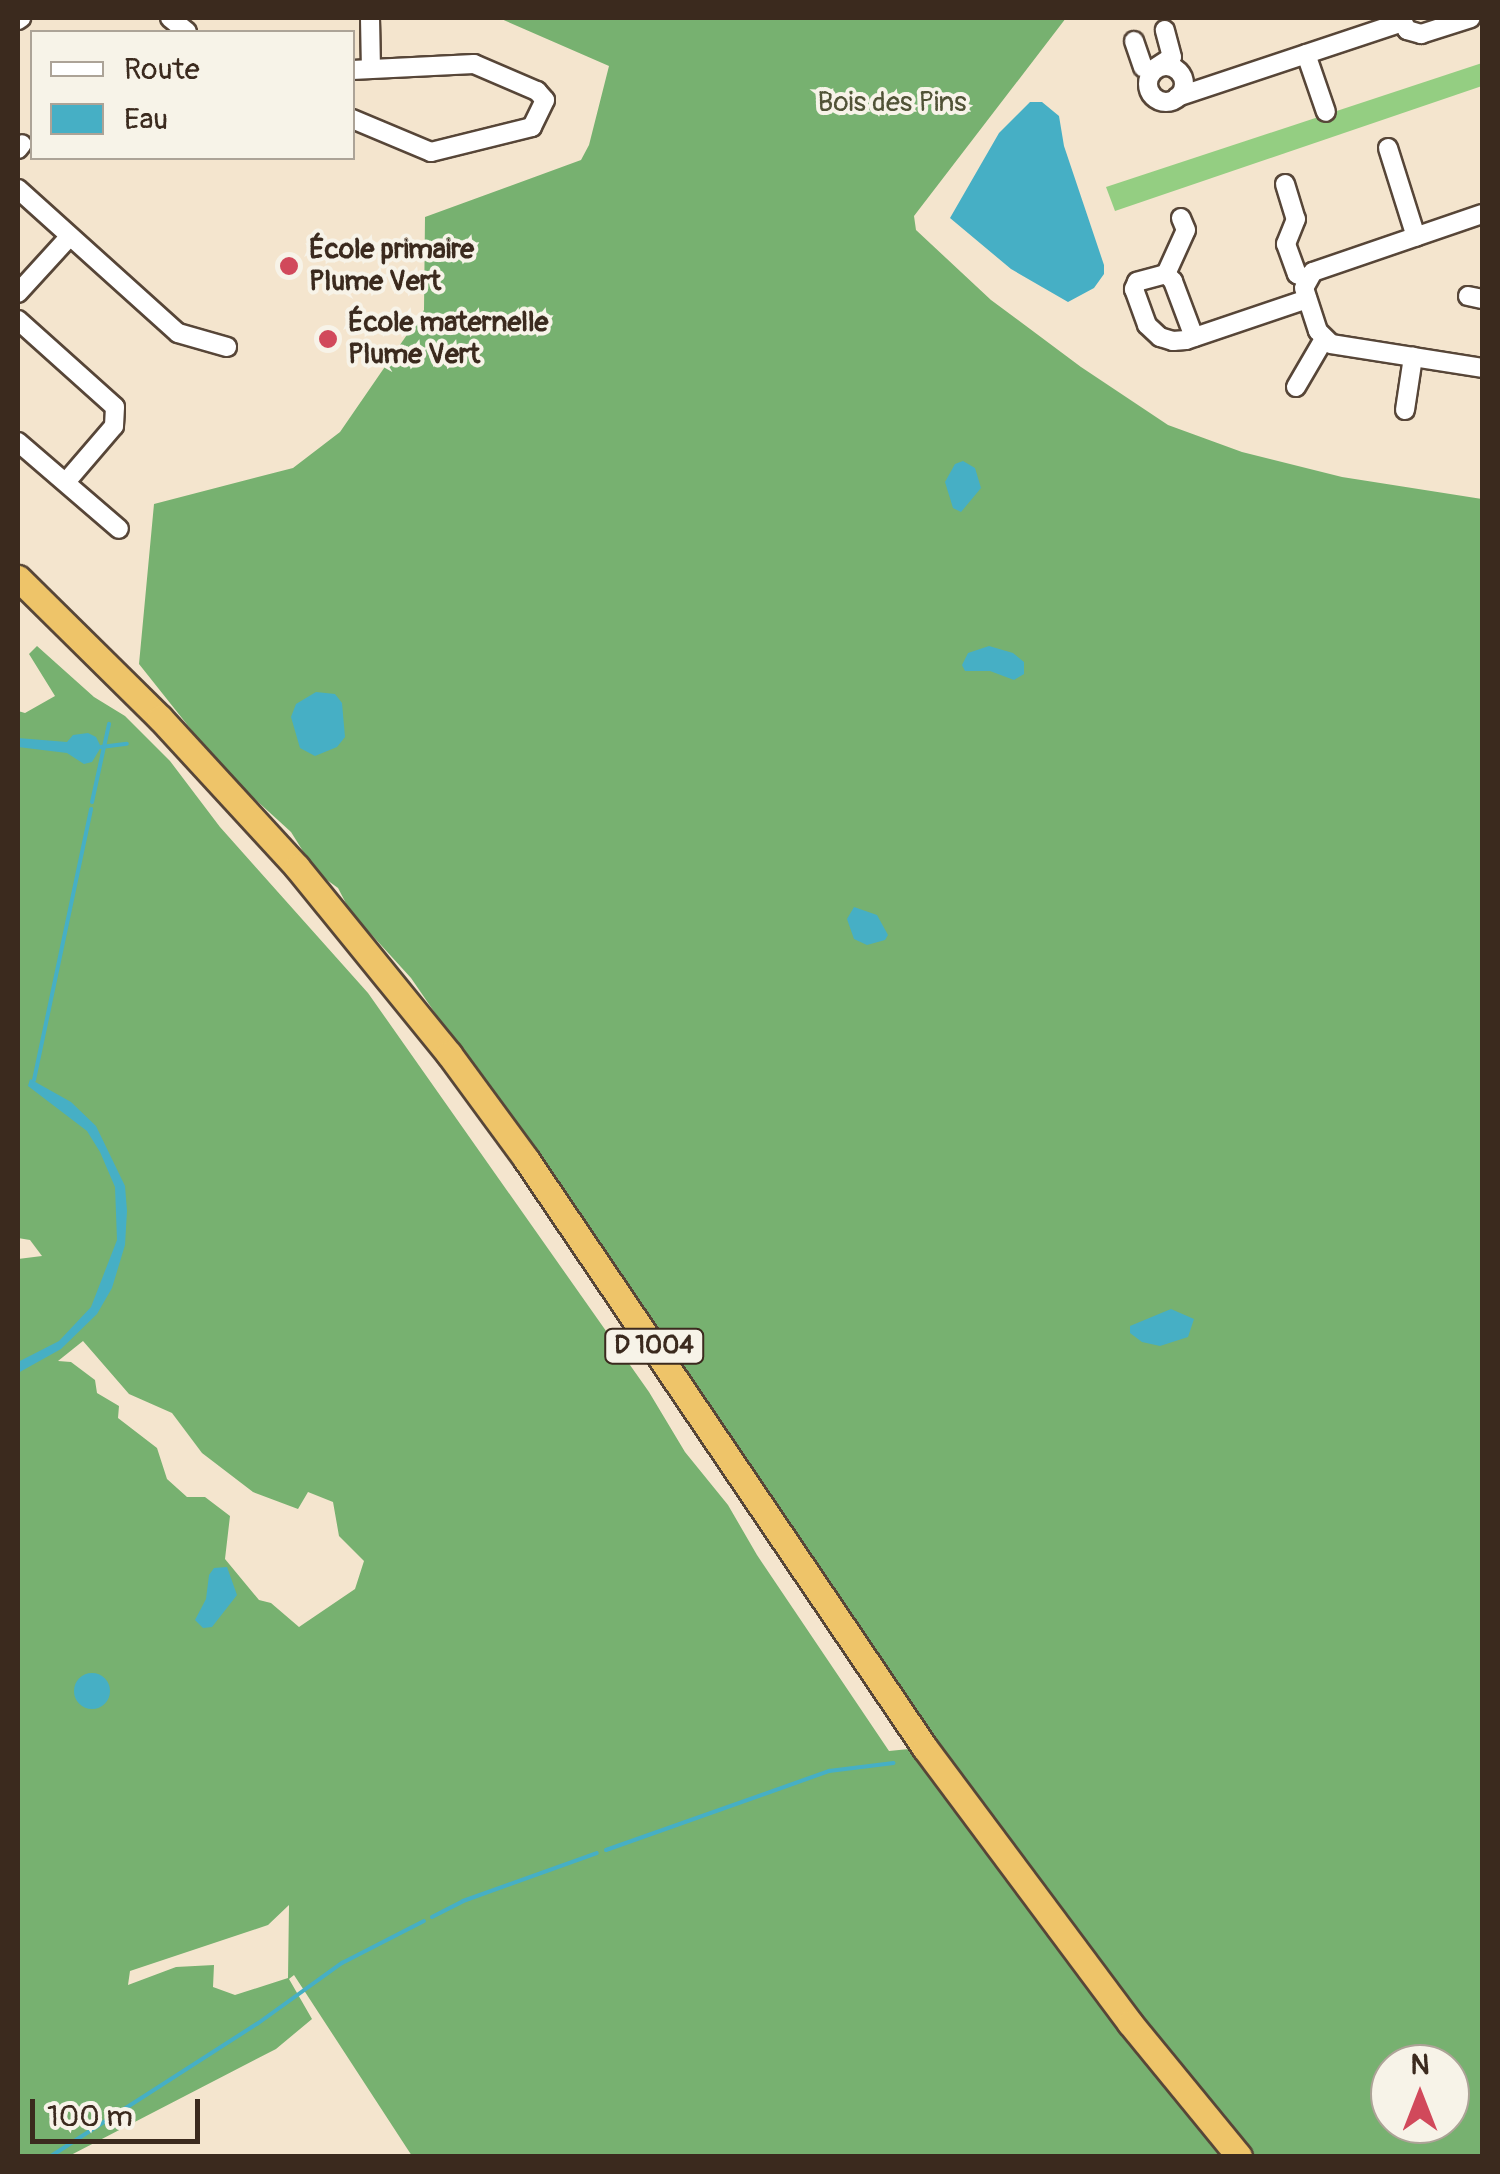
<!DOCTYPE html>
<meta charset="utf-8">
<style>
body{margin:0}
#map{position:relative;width:1500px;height:2174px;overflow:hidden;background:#f4e5ce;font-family:Pangolin,sans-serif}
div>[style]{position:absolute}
.green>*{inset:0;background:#94ce82}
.forest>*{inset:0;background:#77b170}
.water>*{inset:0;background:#46afc5}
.round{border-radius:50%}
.stream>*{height:4px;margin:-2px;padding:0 2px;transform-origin:2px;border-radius:2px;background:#46afc5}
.roads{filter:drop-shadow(2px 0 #574638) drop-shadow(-2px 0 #574638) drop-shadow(0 2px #574638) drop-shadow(0 -2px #574638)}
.minor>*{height:18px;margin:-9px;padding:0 9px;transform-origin:9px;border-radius:9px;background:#fff}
.minor>.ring{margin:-9px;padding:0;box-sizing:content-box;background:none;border:18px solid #fff;border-radius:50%}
.highway>*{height:25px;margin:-12.5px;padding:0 12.5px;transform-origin:12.5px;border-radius:12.5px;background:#eec469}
.dots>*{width:28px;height:28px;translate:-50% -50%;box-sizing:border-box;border:5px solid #f7f3e8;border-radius:50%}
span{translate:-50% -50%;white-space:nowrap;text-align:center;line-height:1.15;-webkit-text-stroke:8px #f7f3e8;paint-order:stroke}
.shield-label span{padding:2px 8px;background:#f7f3e8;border:2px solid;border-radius:8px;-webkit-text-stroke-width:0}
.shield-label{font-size:25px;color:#3b2a1e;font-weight:700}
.park-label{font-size:28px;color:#515337}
.poi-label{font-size:28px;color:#3b2a1e;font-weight:700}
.left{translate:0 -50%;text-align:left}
.frame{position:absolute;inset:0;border:20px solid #3b2a1e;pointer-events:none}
.legend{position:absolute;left:30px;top:30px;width:325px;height:130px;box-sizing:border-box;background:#f7f3e8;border:2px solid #aca397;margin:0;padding:12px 18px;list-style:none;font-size:30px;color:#3b2a1e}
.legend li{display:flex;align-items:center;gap:20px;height:50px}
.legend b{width:50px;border:2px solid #aca397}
.north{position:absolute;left:1370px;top:2044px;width:100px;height:100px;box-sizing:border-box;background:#f7f3e8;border:2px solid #aca397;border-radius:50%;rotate:0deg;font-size:28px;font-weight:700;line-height:40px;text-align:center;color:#3b2a1e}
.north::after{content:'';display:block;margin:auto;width:35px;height:45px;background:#d1495b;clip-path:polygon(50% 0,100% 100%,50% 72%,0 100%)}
.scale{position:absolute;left:30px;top:2099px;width:170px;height:45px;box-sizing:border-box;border:5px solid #3b2a1e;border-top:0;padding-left:12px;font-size:30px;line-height:35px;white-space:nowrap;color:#3b2a1e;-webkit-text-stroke:8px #f7f3e8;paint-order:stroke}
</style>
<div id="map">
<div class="green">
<i style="clip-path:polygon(1482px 63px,1482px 86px,1115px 211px,1106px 187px)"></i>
</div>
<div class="forest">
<i style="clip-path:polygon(evenodd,499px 18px,1066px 18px,914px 216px,916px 230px,991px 300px,1081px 367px,1168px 425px,1242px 452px,1342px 477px,1482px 499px,1482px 2156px,412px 2156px,294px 1975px,289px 1979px,312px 2019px,276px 2049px,69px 2156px,18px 2156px,18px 1259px,42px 1256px,30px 1240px,18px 1238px,18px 711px,25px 713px,55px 696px,29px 654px,37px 646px,94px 697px,125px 716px,170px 761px,220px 827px,368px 993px,649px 1392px,685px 1452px,728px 1505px,757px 1555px,889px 1751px,939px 1746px,411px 978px,350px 911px,338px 888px,316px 872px,291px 832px,224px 771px,139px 664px,154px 504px,293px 468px,340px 432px,424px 310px,425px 217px,581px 160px,589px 145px,609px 66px,499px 18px,83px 1341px,129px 1394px,172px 1413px,202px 1453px,253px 1492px,298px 1509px,308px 1492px,333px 1502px,339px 1536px,364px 1561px,355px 1589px,299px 1627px,271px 1603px,259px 1600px,225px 1559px,230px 1516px,205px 1497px,187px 1497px,167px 1479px,157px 1448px,118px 1418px,119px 1406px,97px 1393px,95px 1380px,71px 1362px,58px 1361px,83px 1341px,499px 18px,289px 1905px,288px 1978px,235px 1995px,213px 1987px,214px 1965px,176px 1967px,128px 1985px,130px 1971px,268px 1925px,289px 1905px,499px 18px,1390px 2064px,1450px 2064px,1450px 2124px,1390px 2124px,1390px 2064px)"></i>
</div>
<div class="water">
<i style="clip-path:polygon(1030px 102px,1042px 102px,1059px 116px,1064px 146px,1104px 265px,1104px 274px,1094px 288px,1068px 302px,1011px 269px,950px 218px,999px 133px)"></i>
<i style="clip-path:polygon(963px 461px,975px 468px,981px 488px,961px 512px,953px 508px,945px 482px,955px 464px)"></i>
<i style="clip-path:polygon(989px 646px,1013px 653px,1024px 662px,1024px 674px,1014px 680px,990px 671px,965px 671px,962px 665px,968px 653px)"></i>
<i style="clip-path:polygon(316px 692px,335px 694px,342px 703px,345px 737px,337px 747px,315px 756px,300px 748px,291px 717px,296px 704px)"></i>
<i style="clip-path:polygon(88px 733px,96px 737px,101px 747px,92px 762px,84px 764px,67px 753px,18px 747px,18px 738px,67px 742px,73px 735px)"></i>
<i style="clip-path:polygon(854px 907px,877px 915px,888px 935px,885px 940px,867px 945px,854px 939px,847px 919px)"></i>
<i style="clip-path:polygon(30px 1079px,71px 1102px,96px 1126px,125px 1186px,127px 1211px,125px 1245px,112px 1288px,97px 1314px,61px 1349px,18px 1373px,18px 1362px,59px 1341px,91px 1307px,117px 1240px,115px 1187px,100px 1152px,87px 1131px,28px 1086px)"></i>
<i style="clip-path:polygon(1171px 1309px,1194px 1319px,1188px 1337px,1160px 1346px,1142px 1342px,1130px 1333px,1130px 1326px)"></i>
<i style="clip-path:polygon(227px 1567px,237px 1595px,212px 1627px,203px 1628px,195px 1620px,206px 1599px,209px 1575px,214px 1568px)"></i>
<i class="round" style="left:74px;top:1673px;width:36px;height:36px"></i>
</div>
<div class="stream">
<i style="left:101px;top:747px;width:26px;rotate:-7deg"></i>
<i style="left:92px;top:802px;width:80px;rotate:-77.7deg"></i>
<i style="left:34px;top:1080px;width:277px;rotate:-78.1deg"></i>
<i style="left:606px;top:1850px;width:237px;rotate:-19.5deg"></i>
<i style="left:829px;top:1771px;width:65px;rotate:-7deg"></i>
<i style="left:432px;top:1917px;width:35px;rotate:-27deg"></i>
<i style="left:463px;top:1901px;width:142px;rotate:-19.7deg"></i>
<i style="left:51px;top:2156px;width:245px;rotate:-32.7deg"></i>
<i style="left:257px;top:2024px;width:105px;rotate:-35.7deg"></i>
<i style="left:342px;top:1963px;width:92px;rotate:-27.1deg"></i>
</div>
<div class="roads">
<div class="minor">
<i style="left:170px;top:18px;width:22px;rotate:39deg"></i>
<i style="left:370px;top:18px;width:51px;rotate:88.9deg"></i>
<i style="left:18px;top:20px;width:4px;rotate:-34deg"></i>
<i style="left:1134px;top:41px;width:28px;rotate:71deg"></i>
<i style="left:1306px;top:54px;width:61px;rotate:71deg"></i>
<i class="ring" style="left:1148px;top:66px;width:18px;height:18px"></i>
<i style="left:1155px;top:68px;width:20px;rotate:-33deg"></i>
<i style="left:1172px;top:57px;width:28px;rotate:-105deg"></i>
<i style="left:352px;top:70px;width:122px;rotate:-2.8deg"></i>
<i style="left:474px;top:64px;width:69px;rotate:23.2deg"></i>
<i style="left:537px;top:91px;width:12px;rotate:48deg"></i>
<i style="left:545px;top:100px;width:30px;rotate:116deg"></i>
<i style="left:532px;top:127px;width:104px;rotate:166.1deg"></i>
<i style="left:431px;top:152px;width:86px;rotate:-157.3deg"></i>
<i style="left:1177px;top:97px;width:238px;rotate:-18.4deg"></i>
<i style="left:1403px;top:22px;width:9px;rotate:63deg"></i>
<i style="left:1407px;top:30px;width:15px;rotate:16deg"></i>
<i style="left:1421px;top:34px;width:52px;rotate:-17.7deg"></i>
<i style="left:1388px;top:148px;width:93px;rotate:72.5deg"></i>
<i style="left:18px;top:149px;width:6px;rotate:-51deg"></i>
<i style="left:1285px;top:184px;width:37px;rotate:73deg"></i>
<i style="left:1296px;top:219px;width:27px;rotate:112deg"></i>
<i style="left:1286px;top:244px;width:32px;rotate:70deg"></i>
<i style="left:1297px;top:274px;width:11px;rotate:27deg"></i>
<i style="left:18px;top:189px;width:215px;rotate:42deg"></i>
<i style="left:178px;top:333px;width:51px;rotate:15.9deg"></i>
<i style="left:1482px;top:214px;width:179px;rotate:161.1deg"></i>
<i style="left:1313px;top:272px;width:18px;rotate:119deg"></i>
<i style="left:1304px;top:288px;width:45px;rotate:72deg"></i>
<i style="left:1318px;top:331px;width:18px;rotate:45deg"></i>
<i style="left:1331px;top:344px;width:153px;rotate:9deg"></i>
<i style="left:1166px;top:274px;width:48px;rotate:-65.6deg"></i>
<i style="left:1186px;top:230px;width:13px;rotate:-113deg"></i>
<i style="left:18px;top:293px;width:77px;rotate:-47.6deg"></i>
<i style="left:1468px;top:296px;width:14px;rotate:12deg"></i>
<i style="left:18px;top:320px;width:130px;rotate:41.9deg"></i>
<i style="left:115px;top:407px;width:19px;rotate:93deg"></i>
<i style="left:114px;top:426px;width:74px;rotate:130.6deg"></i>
<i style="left:1194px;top:337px;width:60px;rotate:-110.6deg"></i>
<i style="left:1173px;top:281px;width:10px;rotate:-135deg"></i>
<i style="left:1166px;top:274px;width:30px;rotate:165deg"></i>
<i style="left:1137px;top:282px;width:8px;rotate:113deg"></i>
<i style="left:1134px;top:289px;width:38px;rotate:70deg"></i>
<i style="left:1147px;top:325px;width:18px;rotate:43deg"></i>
<i style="left:1160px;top:337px;width:14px;rotate:17deg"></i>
<i style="left:1173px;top:341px;width:13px;rotate:-4deg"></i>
<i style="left:1186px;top:340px;width:128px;rotate:-18.7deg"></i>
<i style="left:1296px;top:387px;width:56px;rotate:-59.7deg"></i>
<i style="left:1405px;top:410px;width:54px;rotate:-81.4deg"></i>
<i style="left:18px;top:442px;width:133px;rotate:40.7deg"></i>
</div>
<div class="highway">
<i style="left:18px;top:578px;width:199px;rotate:44.6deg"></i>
<i style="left:160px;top:718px;width:202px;rotate:47.4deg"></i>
<i style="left:297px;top:867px;width:241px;rotate:50.9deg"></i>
<i style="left:449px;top:1054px;width:130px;rotate:53.7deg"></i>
<i style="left:526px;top:1159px;width:711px;rotate:55.89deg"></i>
<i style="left:925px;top:1748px;width:343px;rotate:53.3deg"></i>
<i style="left:1130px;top:2023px;width:172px;rotate:50.7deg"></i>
</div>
</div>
<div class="dots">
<i style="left:289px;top:266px;background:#d1495b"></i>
<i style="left:328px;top:339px;background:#d1495b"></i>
</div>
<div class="shield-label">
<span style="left:654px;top:1346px">D 1004</span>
</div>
<div class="park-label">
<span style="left:892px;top:103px">Bois des Pins</span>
</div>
<div class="poi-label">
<span class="left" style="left:309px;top:266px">École primaire<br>Plume Vert</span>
<span class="left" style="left:348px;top:339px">École maternelle<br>Plume Vert</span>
</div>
<div class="frame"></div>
<ul class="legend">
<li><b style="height:12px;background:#fff"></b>Route</li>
<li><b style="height:28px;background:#46afc5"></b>Eau</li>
</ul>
<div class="north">N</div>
<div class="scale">100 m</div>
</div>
